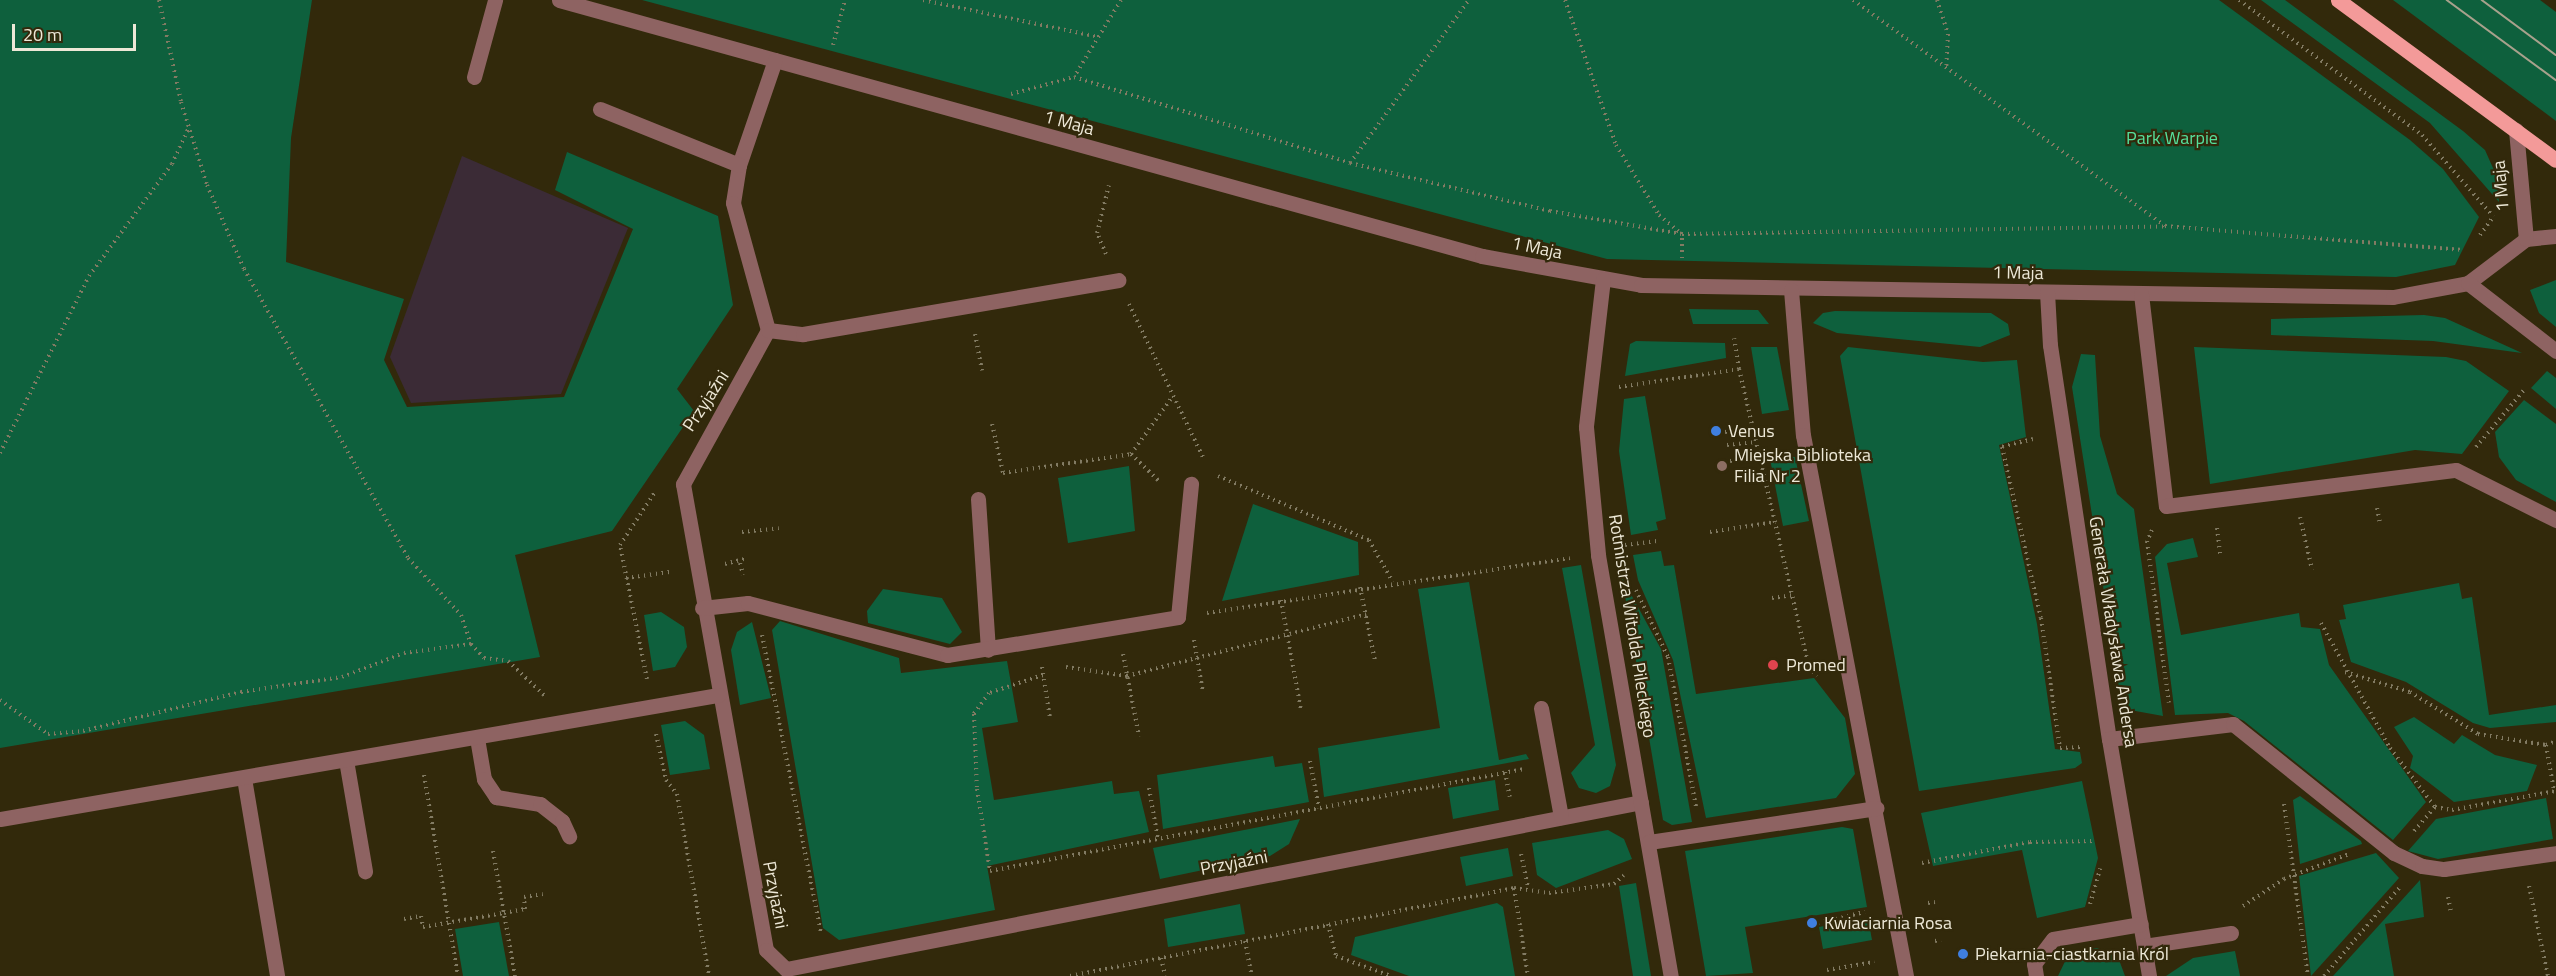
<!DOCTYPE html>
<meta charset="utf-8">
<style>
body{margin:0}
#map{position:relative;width:2556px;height:976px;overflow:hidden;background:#32290b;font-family:"Titillium Web",sans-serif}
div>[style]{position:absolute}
.industrial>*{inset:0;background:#3b2b36}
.green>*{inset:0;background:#0e603d}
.path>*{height:4px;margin-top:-2px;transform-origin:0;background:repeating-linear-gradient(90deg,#827b63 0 1.5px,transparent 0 6px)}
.minor>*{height:15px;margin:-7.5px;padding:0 7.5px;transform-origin:7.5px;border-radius:7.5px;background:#8e6362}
.major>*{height:15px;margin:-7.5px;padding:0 7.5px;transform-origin:7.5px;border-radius:7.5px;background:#f39a99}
.tram>*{height:1.5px;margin:-0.75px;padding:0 0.75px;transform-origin:0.75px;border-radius:0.75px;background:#a8a18c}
.dots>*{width:16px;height:16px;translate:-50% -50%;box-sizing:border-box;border:3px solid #32290b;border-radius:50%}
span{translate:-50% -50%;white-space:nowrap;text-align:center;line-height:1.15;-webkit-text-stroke:4.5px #32290b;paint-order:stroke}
.street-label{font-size:18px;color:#ede8d7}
.park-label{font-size:18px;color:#56e09c}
.poi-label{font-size:18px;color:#ede8d7}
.left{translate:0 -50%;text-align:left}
.scale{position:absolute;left:12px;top:24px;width:124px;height:27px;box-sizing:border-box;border:3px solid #ede8d7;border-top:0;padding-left:8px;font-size:18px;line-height:21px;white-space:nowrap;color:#ede8d7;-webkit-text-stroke:4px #32290b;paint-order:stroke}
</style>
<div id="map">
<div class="industrial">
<i style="clip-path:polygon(462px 156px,628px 228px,561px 394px,411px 403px,390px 357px)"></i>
</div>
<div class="green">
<i style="clip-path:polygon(0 0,312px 0,291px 138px,286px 262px,404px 299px,384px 360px,407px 407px,564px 397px,633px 229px,555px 190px,567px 152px,718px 216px,733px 305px,677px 389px,694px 411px,612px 531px,515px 555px,540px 657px,0 748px)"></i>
<i style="clip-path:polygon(642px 0,2219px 0,2410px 140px,2443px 169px,2479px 217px,2455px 265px,2396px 277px,1607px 259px)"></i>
<i style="clip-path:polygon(2261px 0,2285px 0,2463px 131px,2485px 150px,2497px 177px,2499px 202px,2430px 123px)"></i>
<i style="clip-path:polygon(2393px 0,2540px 0,2556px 12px,2556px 121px)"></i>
<i style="clip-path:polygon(2556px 280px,2556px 327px,2539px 313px,2530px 290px)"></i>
<i style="clip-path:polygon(1689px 309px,1758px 310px,1769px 324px,1693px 324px)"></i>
<i style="clip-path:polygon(1835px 311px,1991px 313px,2008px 324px,2010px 335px,1980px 347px,1837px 333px,1813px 323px,1823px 313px)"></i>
<i style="clip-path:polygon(2424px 315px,2445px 318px,2522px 353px,2433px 341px,2271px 335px,2271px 319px)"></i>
<i style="clip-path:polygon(1636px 341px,1725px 343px,1726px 358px,1625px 376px,1630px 344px)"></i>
<i style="clip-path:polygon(1751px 347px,1777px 347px,1789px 410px,1762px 414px)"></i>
<i style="clip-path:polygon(1848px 347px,1983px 362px,2017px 360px,2026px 437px,1999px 445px,2037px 624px,2055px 749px,2080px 752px,2082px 763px,2075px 768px,1919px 791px,1840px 356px)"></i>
<i style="clip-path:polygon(2194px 347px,2446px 357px,2466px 361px,2509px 391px,2462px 454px,2415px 450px,2210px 484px)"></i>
<i style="clip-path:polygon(2081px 354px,2095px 355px,2100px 436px,2117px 494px,2134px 509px,2163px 716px,2130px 710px,2121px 701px,2072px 387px)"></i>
<i style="clip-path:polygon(2547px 371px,2556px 378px,2556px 409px,2531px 388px)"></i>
<i style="clip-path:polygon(1645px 396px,1666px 519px,1656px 522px,1658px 530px,1631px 535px,1619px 451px,1624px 399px)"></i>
<i style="clip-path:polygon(2524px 400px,2556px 424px,2556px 502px,2516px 480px,2499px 457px,2495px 432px)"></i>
<i style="clip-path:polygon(1795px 457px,1809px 521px,1783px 526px,1770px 459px)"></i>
<i style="clip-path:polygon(1129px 466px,1135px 531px,1068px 543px,1058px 478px)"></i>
<i style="clip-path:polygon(1253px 504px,1358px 542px,1359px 575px,1222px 601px)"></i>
<i style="clip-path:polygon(2193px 538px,2198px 557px,2167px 563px,2181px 635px,2299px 613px,2301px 627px,2320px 629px,2329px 665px,2426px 802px,2393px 840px,2244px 721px,2228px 713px,2175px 715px,2155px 557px,2167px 544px)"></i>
<i style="clip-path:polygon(1661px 551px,1664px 566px,1674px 565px,1696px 694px,1814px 678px,1845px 718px,1855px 774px,1836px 798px,1706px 818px,1673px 660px,1638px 580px,1633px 555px)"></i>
<i style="clip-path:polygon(1581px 565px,1616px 765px,1610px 786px,1596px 793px,1579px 788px,1571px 773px,1595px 745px,1562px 568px)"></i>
<i style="clip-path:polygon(1622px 578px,1661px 649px,1692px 822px,1672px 825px,1663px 820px)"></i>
<i style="clip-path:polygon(1469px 582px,1499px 760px,1526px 754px,1529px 759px,1324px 797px,1318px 748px,1440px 728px,1418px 589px)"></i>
<i style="clip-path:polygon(2459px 583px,2462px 599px,2472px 597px,2489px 715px,2556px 705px,2556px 722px,2490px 728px,2473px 723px,2406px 682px,2351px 662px,2339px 620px,2346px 619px,2343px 605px)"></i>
<i style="clip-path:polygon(883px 589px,942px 598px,962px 632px,950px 644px,868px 623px,867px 611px)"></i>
<i style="clip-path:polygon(661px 612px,684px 627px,687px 647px,675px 667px,653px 671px,644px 615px)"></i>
<i style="clip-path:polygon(780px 621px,899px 658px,901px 673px,1007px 661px,1018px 722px,982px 728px,994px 800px,1112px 781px,1114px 794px,1139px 791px,1149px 832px,987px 866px,995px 910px,839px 940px,823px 928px,772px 630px)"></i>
<i style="clip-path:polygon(752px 622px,771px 698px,740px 705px,731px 650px,737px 632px)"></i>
<i style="clip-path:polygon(2414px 717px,2454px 744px,2462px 735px,2495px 755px,2537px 765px,2527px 791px,2454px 802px,2410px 768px,2413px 756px,2394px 727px)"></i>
<i style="clip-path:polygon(685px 721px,704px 735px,710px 769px,670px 775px,661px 725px)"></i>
<i style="clip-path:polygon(1273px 756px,1275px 767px,1302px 763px,1309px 802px,1163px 829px,1157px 775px)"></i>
<i style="clip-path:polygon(1495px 780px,1499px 810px,1453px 819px,1448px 788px)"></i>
<i style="clip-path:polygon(2082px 781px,2098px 858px,2085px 907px,2037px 918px,2022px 850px,1933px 866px,1921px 813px)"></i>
<i style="clip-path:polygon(2300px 796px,2361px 841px,2362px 844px,2300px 864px,2293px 800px)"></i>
<i style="clip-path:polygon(2546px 798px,2553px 839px,2438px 859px,2408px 851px,2436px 819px)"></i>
<i style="clip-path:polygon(1300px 819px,1289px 844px,1270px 856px,1160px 879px,1153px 848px)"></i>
<i style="clip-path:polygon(1842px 827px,1853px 829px,1867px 907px,1745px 927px,1753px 973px,1706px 976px,1685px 851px)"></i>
<i style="clip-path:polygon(1608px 830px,1624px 839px,1632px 859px,1556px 888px,1537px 875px,1532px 843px)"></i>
<i style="clip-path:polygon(1508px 848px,1513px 876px,1466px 886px,1460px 857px)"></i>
<i style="clip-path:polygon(2376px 853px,2399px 878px,2311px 976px,2299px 876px)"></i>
<i style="clip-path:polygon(2420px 880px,2424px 917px,2385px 924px,2394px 976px,2333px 976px)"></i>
<i style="clip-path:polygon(1636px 883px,1651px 976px,1633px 976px,1619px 886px)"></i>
<i style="clip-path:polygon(1497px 903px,1503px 907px,1515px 976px,1409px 976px,1351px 955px,1355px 937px)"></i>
<i style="clip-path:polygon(1240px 904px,1245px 934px,1168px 947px,1164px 919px)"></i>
<i style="clip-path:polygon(1868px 918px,1872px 940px,1823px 949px,1819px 927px)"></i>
<i style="clip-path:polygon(499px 922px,509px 976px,463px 976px,455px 929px)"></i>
<i style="clip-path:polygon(2097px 948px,2118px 957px,2125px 976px,2058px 976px,2069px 953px)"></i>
<i style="clip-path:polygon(2235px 951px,2240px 976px,2166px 976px,2193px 958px)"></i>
</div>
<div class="path">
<i style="left:159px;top:0;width:104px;rotate:77.8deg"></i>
<i style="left:181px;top:102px;width:87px;rotate:72.6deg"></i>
<i style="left:207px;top:185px;width:92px;rotate:66.2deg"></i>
<i style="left:244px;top:269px;width:332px;rotate:60.4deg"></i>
<i style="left:408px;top:558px;width:78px;rotate:47.1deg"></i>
<i style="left:461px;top:615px;width:31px;rotate:71deg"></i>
<i style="left:471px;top:644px;width:19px;rotate:47deg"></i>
<i style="left:484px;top:658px;width:24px;rotate:7deg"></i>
<i style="left:508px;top:661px;width:50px;rotate:43.4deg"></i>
<i style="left:923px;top:0;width:179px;rotate:11.9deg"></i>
<i style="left:1121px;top:0;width:90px;rotate:121.4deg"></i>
<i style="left:1074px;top:77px;width:289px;rotate:17.3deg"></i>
<i style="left:1350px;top:163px;width:206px;rotate:13.5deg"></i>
<i style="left:1550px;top:211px;width:134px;rotate:9.9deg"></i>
<i style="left:1682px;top:234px;width:483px;rotate:-0.9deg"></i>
<i style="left:2165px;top:226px;width:299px;rotate:4.6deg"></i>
<i style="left:1565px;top:0;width:154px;rotate:70.6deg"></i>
<i style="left:1616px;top:145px;width:82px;rotate:58.4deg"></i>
<i style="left:1659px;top:215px;width:30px;rotate:40deg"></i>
<i style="left:1853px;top:0;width:385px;rotate:35.9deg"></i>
<i style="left:1937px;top:0;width:36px;rotate:72deg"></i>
<i style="left:1948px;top:34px;width:33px;rotate:93deg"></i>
<i style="left:2239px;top:0;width:227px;rotate:36.4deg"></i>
<i style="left:2422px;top:135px;width:108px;rotate:48.8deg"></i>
<i style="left:833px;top:45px;width:47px;rotate:-75.1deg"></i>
<i style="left:1011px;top:94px;width:65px;rotate:-15.1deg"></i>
<i style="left:1350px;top:163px;width:202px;rotate:-53.9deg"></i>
<i style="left:2480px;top:235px;width:22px;rotate:-54deg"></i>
<i style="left:1106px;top:254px;width:23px;rotate:-113deg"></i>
<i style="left:1097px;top:233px;width:49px;rotate:-76deg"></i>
<i style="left:1682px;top:258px;width:24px;rotate:-90deg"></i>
<i style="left:1129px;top:304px;width:170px;rotate:64.2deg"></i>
<i style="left:975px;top:334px;width:37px;rotate:79deg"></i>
<i style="left:1739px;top:369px;width:306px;rotate:76.8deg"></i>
<i style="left:1809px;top:667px;width:12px;rotate:48deg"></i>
<i style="left:1619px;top:387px;width:121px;rotate:-8.5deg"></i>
<i style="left:1739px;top:369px;width:31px;rotate:-99deg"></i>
<i style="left:992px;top:424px;width:50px;rotate:77.3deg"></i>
<i style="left:1003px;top:473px;width:129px;rotate:-8.4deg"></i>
<i style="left:1131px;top:454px;width:72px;rotate:-54.1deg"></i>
<i style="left:1725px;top:432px;width:28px;rotate:-6deg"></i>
<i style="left:2033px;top:439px;width:32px;rotate:166deg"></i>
<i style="left:2002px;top:447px;width:175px;rotate:77.2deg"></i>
<i style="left:2041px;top:618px;width:131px;rotate:81.7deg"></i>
<i style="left:2060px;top:748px;width:21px;rotate:-3deg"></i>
<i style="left:1727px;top:445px;width:30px;rotate:-6deg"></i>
<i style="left:2476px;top:447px;width:75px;rotate:-49.9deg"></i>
<i style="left:0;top:453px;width:198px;rotate:-63.3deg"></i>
<i style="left:89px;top:276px;width:139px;rotate:-53.5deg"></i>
<i style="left:172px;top:164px;width:41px;rotate:-65.3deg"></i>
<i style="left:1131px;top:454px;width:40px;rotate:44deg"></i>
<i style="left:1730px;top:461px;width:30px;rotate:-6deg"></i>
<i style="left:1218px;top:476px;width:164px;rotate:23deg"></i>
<i style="left:1369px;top:540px;width:48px;rotate:60.3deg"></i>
<i style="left:2377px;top:508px;width:16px;rotate:79deg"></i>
<i style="left:2300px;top:517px;width:54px;rotate:77.2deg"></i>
<i style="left:2217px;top:528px;width:26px;rotate:83deg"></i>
<i style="left:2152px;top:530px;width:12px;rotate:114deg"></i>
<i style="left:2147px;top:541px;width:163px;rotate:82.3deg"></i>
<i style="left:742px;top:532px;width:37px;rotate:-6deg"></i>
<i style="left:1710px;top:532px;width:66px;rotate:-8.7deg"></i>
<i style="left:1625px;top:545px;width:34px;rotate:-7deg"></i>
<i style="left:740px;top:563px;width:12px;rotate:76deg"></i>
<i style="left:725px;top:564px;width:20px;rotate:-15deg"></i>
<i style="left:626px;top:578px;width:44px;rotate:-7.8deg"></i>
<i style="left:1360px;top:587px;width:76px;rotate:78.5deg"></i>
<i style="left:1636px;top:590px;width:74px;rotate:64.5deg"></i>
<i style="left:1668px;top:657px;width:152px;rotate:79.4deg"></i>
<i style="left:1772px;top:598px;width:21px;rotate:-8deg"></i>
<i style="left:1281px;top:600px;width:112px;rotate:79.7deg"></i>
<i style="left:1207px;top:613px;width:367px;rotate:-8.6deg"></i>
<i style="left:2321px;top:623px;width:143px;rotate:61.1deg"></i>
<i style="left:2390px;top:748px;width:74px;rotate:52.7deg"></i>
<i style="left:762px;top:635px;width:305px;rotate:78.8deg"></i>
<i style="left:1194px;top:640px;width:53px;rotate:80.2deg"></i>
<i style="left:1123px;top:654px;width:84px;rotate:79deg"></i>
<i style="left:1042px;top:667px;width:52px;rotate:81.1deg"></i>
<i style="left:1066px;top:667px;width:62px;rotate:8.4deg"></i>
<i style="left:1127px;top:676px;width:247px;rotate:-14.5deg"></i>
<i style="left:2345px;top:672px;width:68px;rotate:17.1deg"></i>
<i style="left:2410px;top:692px;width:80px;rotate:31.7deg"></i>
<i style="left:2478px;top:734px;width:69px;rotate:9.2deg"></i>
<i style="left:2546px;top:745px;width:47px;rotate:80.1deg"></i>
<i style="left:1043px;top:675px;width:57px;rotate:161.6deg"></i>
<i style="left:989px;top:693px;width:26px;rotate:126deg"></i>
<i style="left:974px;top:714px;width:75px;rotate:87.7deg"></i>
<i style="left:977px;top:789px;width:83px;rotate:81deg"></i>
<i style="left:990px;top:871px;width:544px;rotate:-10.81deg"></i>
<i style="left:647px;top:679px;width:137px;rotate:-101.4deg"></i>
<i style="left:620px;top:545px;width:64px;rotate:-56.6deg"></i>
<i style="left:0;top:700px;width:59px;rotate:35.3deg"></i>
<i style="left:48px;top:734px;width:35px;rotate:-5deg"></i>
<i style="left:83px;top:731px;width:163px;rotate:-13.9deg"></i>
<i style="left:241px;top:692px;width:102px;rotate:-8.4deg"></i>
<i style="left:342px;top:677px;width:66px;rotate:-21.2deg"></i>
<i style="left:404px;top:653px;width:68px;rotate:-7.7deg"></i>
<i style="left:656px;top:734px;width:47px;rotate:77.7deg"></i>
<i style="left:666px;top:780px;width:18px;rotate:52deg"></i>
<i style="left:677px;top:794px;width:185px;rotate:80deg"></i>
<i style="left:2546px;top:745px;width:11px;rotate:-22deg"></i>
<i style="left:1310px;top:761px;width:48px;rotate:79.2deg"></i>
<i style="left:1505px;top:772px;width:25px;rotate:79deg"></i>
<i style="left:424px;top:775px;width:204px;rotate:80.4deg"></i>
<i style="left:1149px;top:788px;width:52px;rotate:80deg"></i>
<i style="left:2284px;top:804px;width:174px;rotate:82.1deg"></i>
<i style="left:2414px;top:831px;width:32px;rotate:-49deg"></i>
<i style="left:2435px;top:807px;width:17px;rotate:10deg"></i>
<i style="left:2452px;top:810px;width:106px;rotate:-10.4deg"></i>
<i style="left:493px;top:851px;width:127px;rotate:80deg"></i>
<i style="left:1521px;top:854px;width:33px;rotate:78deg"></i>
<i style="left:1922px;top:863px;width:110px;rotate:-11deg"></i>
<i style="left:2030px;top:842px;width:66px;rotate:-0.9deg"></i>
<i style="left:2529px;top:886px;width:92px;rotate:78.1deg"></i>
<i style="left:1514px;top:888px;width:89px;rotate:81deg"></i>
<i style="left:2448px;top:897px;width:16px;rotate:79deg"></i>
<i style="left:1928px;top:903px;width:7px;rotate:-8deg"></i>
<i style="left:2090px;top:904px;width:37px;rotate:-74deg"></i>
<i style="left:2243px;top:906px;width:49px;rotate:-33.4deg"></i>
<i style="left:2284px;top:879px;width:70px;rotate:-21deg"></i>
<i style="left:404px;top:919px;width:17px;rotate:-10deg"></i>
<i style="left:421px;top:916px;width:11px;rotate:80deg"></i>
<i style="left:423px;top:927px;width:82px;rotate:-9.8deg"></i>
<i style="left:504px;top:913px;width:21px;rotate:-11deg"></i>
<i style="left:525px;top:909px;width:12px;rotate:-95deg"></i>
<i style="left:524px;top:897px;width:19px;rotate:-9deg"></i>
<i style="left:1818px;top:923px;width:48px;rotate:-13.2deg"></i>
<i style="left:1328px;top:924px;width:33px;rotate:76deg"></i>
<i style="left:1336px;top:956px;width:59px;rotate:20deg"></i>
<i style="left:1245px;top:941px;width:36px;rotate:79deg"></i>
<i style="left:1935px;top:941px;width:6px;rotate:-9deg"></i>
<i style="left:1161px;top:958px;width:18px;rotate:77deg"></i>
<i style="left:1827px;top:970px;width:48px;rotate:-9.7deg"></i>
<i style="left:1070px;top:976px;width:453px;rotate:-11.2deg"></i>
<i style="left:1514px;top:888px;width:35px;rotate:8deg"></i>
<i style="left:1549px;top:893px;width:66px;rotate:-7.9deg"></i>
<i style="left:1614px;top:884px;width:13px;rotate:-42deg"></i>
<i style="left:2324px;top:976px;width:118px;rotate:-49.5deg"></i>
</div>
<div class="minor">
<i style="left:559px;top:0;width:958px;rotate:15.5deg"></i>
<i style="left:1482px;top:256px;width:162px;rotate:10.3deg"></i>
<i style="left:1641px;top:285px;width:752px;rotate:0.91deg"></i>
<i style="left:2393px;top:297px;width:76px;rotate:-10.6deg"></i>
<i style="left:2468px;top:283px;width:73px;rotate:-37.2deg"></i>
<i style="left:2526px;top:239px;width:30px;rotate:-6deg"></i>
<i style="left:775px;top:60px;width:111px;rotate:108.9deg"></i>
<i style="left:739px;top:165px;width:38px;rotate:99deg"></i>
<i style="left:733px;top:203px;width:132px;rotate:74.6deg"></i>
<i style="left:768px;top:330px;width:176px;rotate:118.9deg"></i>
<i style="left:683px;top:484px;width:473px;rotate:79.9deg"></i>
<i style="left:766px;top:950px;width:28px;rotate:44deg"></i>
<i style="left:786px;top:969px;width:871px;rotate:-11.05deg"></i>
<i style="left:474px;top:77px;width:80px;rotate:-74.7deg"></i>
<i style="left:600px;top:109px;width:150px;rotate:21.9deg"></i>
<i style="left:2516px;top:130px;width:109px;rotate:84.8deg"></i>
<i style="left:1603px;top:279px;width:149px;rotate:96.6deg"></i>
<i style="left:1586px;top:427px;width:129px;rotate:84.6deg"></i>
<i style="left:1598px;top:555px;width:427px;rotate:80.2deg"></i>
<i style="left:2468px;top:283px;width:111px;rotate:37.7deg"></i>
<i style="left:1791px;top:290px;width:145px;rotate:85.3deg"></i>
<i style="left:1803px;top:435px;width:551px;rotate:79.22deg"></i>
<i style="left:2047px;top:292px;width:53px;rotate:86.8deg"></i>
<i style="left:2050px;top:345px;width:398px;rotate:81.5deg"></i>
<i style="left:2109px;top:739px;width:240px;rotate:80.4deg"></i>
<i style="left:2141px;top:294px;width:213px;rotate:83.3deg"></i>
<i style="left:2166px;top:506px;width:292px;rotate:-7.1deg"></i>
<i style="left:2456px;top:470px;width:112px;rotate:26.6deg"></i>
<i style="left:768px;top:330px;width:35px;rotate:7deg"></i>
<i style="left:803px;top:334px;width:320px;rotate:-9.7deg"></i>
<i style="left:978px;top:499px;width:151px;rotate:86.2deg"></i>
<i style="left:702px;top:608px;width:46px;rotate:-6.2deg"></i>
<i style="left:748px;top:603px;width:206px;rotate:14.6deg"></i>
<i style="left:947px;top:655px;width:234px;rotate:-9.3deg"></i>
<i style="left:1178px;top:617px;width:134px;rotate:-84.4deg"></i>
<i style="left:1541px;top:708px;width:111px;rotate:79.6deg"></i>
<i style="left:477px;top:738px;width:42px;rotate:80.3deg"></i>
<i style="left:484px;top:779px;width:22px;rotate:56deg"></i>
<i style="left:496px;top:797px;width:45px;rotate:9deg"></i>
<i style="left:540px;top:804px;width:28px;rotate:38deg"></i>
<i style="left:562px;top:821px;width:17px;rotate:65deg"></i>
<i style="left:2109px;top:739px;width:125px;rotate:-6.9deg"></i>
<i style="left:2233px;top:724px;width:206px;rotate:38.7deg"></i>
<i style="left:2394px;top:853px;width:31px;rotate:25deg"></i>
<i style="left:2422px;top:866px;width:22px;rotate:8deg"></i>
<i style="left:2444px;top:869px;width:113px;rotate:-8.1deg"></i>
<i style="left:346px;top:760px;width:113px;rotate:80.3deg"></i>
<i style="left:244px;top:778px;width:201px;rotate:80.5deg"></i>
<i style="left:0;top:819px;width:729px;rotate:-9.8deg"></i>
<i style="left:1649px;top:842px;width:230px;rotate:-8.5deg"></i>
<i style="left:2144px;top:946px;width:88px;rotate:-8.5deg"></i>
<i style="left:2036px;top:976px;width:12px;rotate:-99deg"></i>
<i style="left:2034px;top:964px;width:31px;rotate:-53deg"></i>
<i style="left:2053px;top:939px;width:89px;rotate:-9.7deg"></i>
</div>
<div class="major">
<i style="left:2338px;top:0;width:270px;rotate:36.3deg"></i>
</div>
<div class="tram">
<i style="left:2447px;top:0;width:135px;rotate:36.3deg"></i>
<i style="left:2482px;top:0;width:92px;rotate:36.6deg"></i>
</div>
<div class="dots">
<i style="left:1716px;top:431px;background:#3f7fe0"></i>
<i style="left:1722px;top:466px;background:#8d6e63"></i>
<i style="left:1773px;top:665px;background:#e0444e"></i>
<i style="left:1812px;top:923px;background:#3f7fe0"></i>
<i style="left:1963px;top:954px;background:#3f7fe0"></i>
</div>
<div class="street-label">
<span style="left:1069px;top:123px;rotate:15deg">1 Maja</span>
<span style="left:2501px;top:186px;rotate:-95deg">1 Maja</span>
<span style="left:1537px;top:248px;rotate:12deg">1 Maja</span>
<span style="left:2018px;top:273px;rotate:1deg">1 Maja</span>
<span style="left:706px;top:401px;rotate:-57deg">Przyjaźni</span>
<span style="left:1632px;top:626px;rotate:81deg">Rotmistrza Witolda Pileckiego</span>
<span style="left:2113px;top:632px;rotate:81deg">Generała Władysława Andersa</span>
<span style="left:1234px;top:863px;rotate:-11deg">Przyjaźni</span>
<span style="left:775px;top:895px;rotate:79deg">Przyjaźni</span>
</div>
<div class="park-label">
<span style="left:2172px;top:138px">Park Warpie</span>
</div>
<div class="poi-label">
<span class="left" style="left:1728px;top:431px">Venus</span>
<span class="left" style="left:1734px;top:466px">Miejska Biblioteka<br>Filia Nr 2</span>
<span class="left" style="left:1786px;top:665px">Promed</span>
<span class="left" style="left:1824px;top:923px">Kwiaciarnia Rosa</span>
<span class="left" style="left:1975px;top:954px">Piekarnia-ciastkarnia Król</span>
</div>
<div class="scale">20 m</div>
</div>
